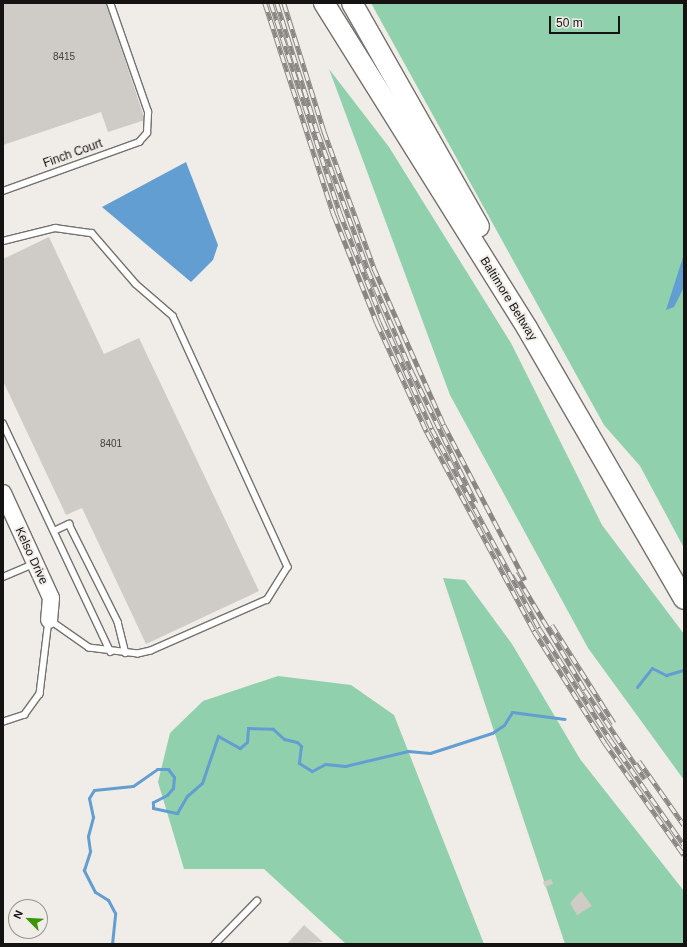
<!DOCTYPE html>
<style>
body{margin:0}
#map{position:relative;width:687px;height:947px;overflow:hidden;background:#f0ece8;font-family:Arial,sans-serif}
div>[style]{position:absolute}
.green>*{inset:0;background:#91d0ac}
.water>*{inset:0;background:#629ed1}
.stream>*{height:3px;margin:-1.5px;padding:0 1.5px;transform-origin:1.5px;border-radius:1.5px;background:#629ed1}
.building>*{inset:0;background:#cfcbc7}
.roads{filter:drop-shadow(1px 0 #75726e) drop-shadow(-1px 0 #75726e) drop-shadow(0 1px #75726e) drop-shadow(0 -1px #75726e)}
.lane>*{height:5.5px;margin:-2.75px;padding:0 2.75px;transform-origin:2.75px;border-radius:2.75px;background:#fff}
.secondary>*{height:16px;margin:-8px;padding:0 8px;transform-origin:8px;border-radius:8px;background:#fff}
.highway>*{height:20px;margin:-10px;padding:0 10px;transform-origin:10px;border-radius:10px;background:#fff}
.rail>*{height:4.5px;margin-top:-2.25px;transform-origin:0;background:repeating-linear-gradient(90deg,#f0ece8 0 9px,#898683 0 18px);box-sizing:border-box;border-block:1px solid #898683}
span{translate:-50% -50%;white-space:nowrap;text-align:center;line-height:1.15;-webkit-text-stroke:3.5px #f0ece8;paint-order:stroke}
.number-label{font-size:10px;color:#44413f}
.number-label span{-webkit-text-stroke-width:0}
.street-label{font-size:12px;color:#151312}
.frame{position:absolute;inset:0;border:4px solid #151312;pointer-events:none}
.north{position:absolute;left:8px;top:899px;width:40px;height:40px;box-sizing:border-box;background:#f0ece8;border:1px solid #989592;border-radius:50%;rotate:294deg;font-size:11px;font-weight:700;line-height:16px;text-align:center;color:#151312}
.north::after{content:'';display:block;margin:auto;width:14px;height:18px;background:#3c940a;clip-path:polygon(50% 0,100% 100%,50% 72%,0 100%)}
.scale{position:absolute;left:549px;top:16px;width:71px;height:18px;box-sizing:border-box;border:2px solid #151312;border-top:0;padding-left:5px;font-size:12px;line-height:14px;white-space:nowrap;color:#151312;-webkit-text-stroke:3px #f0ece8;paint-order:stroke}
</style>
<div id="map">
<div class="green">
<i style="clip-path:polygon(371px 3px,684px 3px,684px 548px,640px 466px,604px 425px)"></i>
<i style="clip-path:polygon(329px 69px,389px 147px,511px 343px,602px 525px,684px 634px,684px 780px,588px 648px,450px 395px)"></i>
<i style="clip-path:polygon(443px 578px,465px 580px,512px 644px,580px 759px,684px 891px,684px 944px,565px 944px)"></i>
<i style="clip-path:polygon(278px 676px,351px 685px,394px 715px,484px 944px,346px 944px,264px 869px,184px 869px,158px 782px,170px 733px,203px 701px)"></i>
</div>
<div class="water">
<i style="clip-path:polygon(186px 162px,218px 245px,213px 260px,191px 282px,102px 207px)"></i>
<i style="clip-path:polygon(684px 254px,684px 287px,674px 307px,666px 310px)"></i>
</div>
<div class="stream">
<i style="left:637px;top:687px;width:24px;rotate:-52deg"></i>
<i style="left:652px;top:668px;width:16px;rotate:27deg"></i>
<i style="left:666px;top:675px;width:19px;rotate:-16deg"></i>
<i style="left:112px;top:944px;width:31px;rotate:-84deg"></i>
<i style="left:115px;top:913px;width:15px;rotate:-118deg"></i>
<i style="left:108px;top:900px;width:15px;rotate:-148deg"></i>
<i style="left:95px;top:892px;width:25px;rotate:-117deg"></i>
<i style="left:84px;top:870px;width:20px;rotate:-72deg"></i>
<i style="left:90px;top:851px;width:15px;rotate:-98deg"></i>
<i style="left:88px;top:836px;width:20px;rotate:-75deg"></i>
<i style="left:93px;top:817px;width:19px;rotate:-102deg"></i>
<i style="left:89px;top:798px;width:9px;rotate:-58deg"></i>
<i style="left:94px;top:790px;width:39px;rotate:-6deg"></i>
<i style="left:133px;top:786px;width:29px;rotate:-35deg"></i>
<i style="left:157px;top:769px;width:11px"></i>
<i style="left:168px;top:769px;width:10px;rotate:53deg"></i>
<i style="left:174px;top:777px;width:11px;rotate:95deg"></i>
<i style="left:173px;top:788px;width:9px;rotate:131deg"></i>
<i style="left:167px;top:795px;width:16px;rotate:153deg"></i>
<i style="left:153px;top:802px;width:6px;rotate:90deg"></i>
<i style="left:153px;top:808px;width:25px;rotate:12deg"></i>
<i style="left:177px;top:813px;width:20px;rotate:-60deg"></i>
<i style="left:187px;top:796px;width:20px;rotate:-41deg"></i>
<i style="left:202px;top:783px;width:50px;rotate:-71.2deg"></i>
<i style="left:218px;top:736px;width:25px;rotate:29deg"></i>
<i style="left:240px;top:748px;width:9px;rotate:-41deg"></i>
<i style="left:247px;top:742px;width:14px;rotate:-86deg"></i>
<i style="left:248px;top:728px;width:25px;rotate:2deg"></i>
<i style="left:273px;top:729px;width:15px;rotate:42deg"></i>
<i style="left:284px;top:739px;width:13px;rotate:13deg"></i>
<i style="left:297px;top:742px;width:6px;rotate:45deg"></i>
<i style="left:301px;top:746px;width:17px;rotate:97deg"></i>
<i style="left:299px;top:763px;width:15px;rotate:32deg"></i>
<i style="left:312px;top:771px;width:15px;rotate:-28deg"></i>
<i style="left:325px;top:764px;width:20px;rotate:6deg"></i>
<i style="left:345px;top:766px;width:65px;rotate:-13.4deg"></i>
<i style="left:408px;top:751px;width:22px;rotate:5deg"></i>
<i style="left:430px;top:753px;width:65px;rotate:-17.9deg"></i>
<i style="left:492px;top:733px;width:14px;rotate:-34deg"></i>
<i style="left:504px;top:725px;width:15px;rotate:-58deg"></i>
<i style="left:512px;top:712px;width:53px;rotate:7.5deg"></i>
</div>
<div class="building">
<i style="clip-path:polygon(3px 3px,106px 3px,145px 120px,108px 132px,101px 112px,3px 145px)"></i>
<i style="clip-path:polygon(49px 237px,104px 354px,139px 338px,259px 591px,146px 644px,82px 508px,66px 515px,3px 381px,3px 259px)"></i>
<i style="clip-path:polygon(551px 879px,553px 884px,545px 887px,543px 882px)"></i>
<i style="clip-path:polygon(581px 891px,592px 906px,577px 915px,570px 903px)"></i>
<i style="clip-path:polygon(304px 925px,323px 942px,287px 944px)"></i>
</div>
<div class="roads">
<div class="lane">
<i style="left:3px;top:191px;width:145px;rotate:-19.8deg"></i>
<i style="left:139px;top:142px;width:12px;rotate:-48deg"></i>
<i style="left:147px;top:133px;width:21px;rotate:-87deg"></i>
<i style="left:148px;top:112px;width:115px;rotate:-109.2deg"></i>
<i style="left:3px;top:241px;width:54px;rotate:-14deg"></i>
<i style="left:55px;top:228px;width:37px;rotate:8deg"></i>
<i style="left:92px;top:233px;width:67px;rotate:49.2deg"></i>
<i style="left:136px;top:284px;width:49px;rotate:40.9deg"></i>
<i style="left:173px;top:316px;width:276px;rotate:65.4deg"></i>
<i style="left:288px;top:567px;width:39px;rotate:122deg"></i>
<i style="left:267px;top:600px;width:127px;rotate:156.3deg"></i>
<i style="left:151px;top:651px;width:13px;rotate:167deg"></i>
<i style="left:138px;top:654px;width:49px;rotate:-173deg"></i>
<i style="left:89px;top:648px;width:49px;rotate:-145deg"></i>
<i style="left:49px;top:620px;width:75px;rotate:96.9deg"></i>
<i style="left:40px;top:694px;width:26px;rotate:126deg"></i>
<i style="left:25px;top:715px;width:23px;rotate:162deg"></i>
<i style="left:3px;top:423px;width:253px;rotate:64.8deg"></i>
<i style="left:54px;top:531px;width:17px;rotate:-25deg"></i>
<i style="left:69px;top:524px;width:110px;rotate:63.4deg"></i>
<i style="left:118px;top:622px;width:32px;rotate:76deg"></i>
<i style="left:3px;top:577px;width:34px;rotate:-23deg"></i>
<i style="left:215px;top:944px;width:60px;rotate:-45.7deg"></i>
</div>
<div class="secondary">
<i style="left:3px;top:493px;width:115px;rotate:65.4deg"></i>
<i style="left:51px;top:598px;width:22px;rotate:95deg"></i>
</div>
<div class="highway">
<i style="left:324px;top:3px;width:383px;rotate:58deg"></i>
<i style="left:527px;top:328px;width:313px;rotate:59.9deg"></i>
<i style="left:352px;top:3px;width:257px;rotate:60.4deg"></i>
</div>
</div>
<div class="rail">
<i style="left:265px;top:3px;width:223px;rotate:72deg"></i>
<i style="left:334px;top:215px;width:116px;rotate:68.3deg"></i>
<i style="left:377px;top:323px;width:120px;rotate:65.4deg"></i>
<i style="left:427px;top:432px;width:226px;rotate:61.7deg"></i>
<i style="left:534px;top:631px;width:133px;rotate:57.6deg"></i>
<i style="left:605px;top:743px;width:137px;rotate:54.8deg"></i>
<i style="left:271px;top:3px;width:221px;rotate:71.8deg"></i>
<i style="left:340px;top:213px;width:116px;rotate:68.3deg"></i>
<i style="left:383px;top:321px;width:119px;rotate:65.6deg"></i>
<i style="left:432px;top:429px;width:226px;rotate:61.7deg"></i>
<i style="left:539px;top:628px;width:132px;rotate:57.4deg"></i>
<i style="left:610px;top:739px;width:129px;rotate:55.1deg"></i>
<i style="left:277px;top:3px;width:136px;rotate:72.5deg"></i>
<i style="left:318px;top:133px;width:146px;rotate:69.9deg"></i>
<i style="left:368px;top:270px;width:111px;rotate:66.7deg"></i>
<i style="left:412px;top:372px;width:146px;rotate:64deg"></i>
<i style="left:284px;top:3px;width:134px;rotate:72.6deg"></i>
<i style="left:324px;top:131px;width:146px;rotate:69.9deg"></i>
<i style="left:374px;top:268px;width:172px;rotate:66deg"></i>
<i style="left:444px;top:425px;width:175px;rotate:62.4deg"></i>
<i style="left:515px;top:573px;width:136px;rotate:59.1deg"></i>
<i style="left:585px;top:690px;width:107px;rotate:56deg"></i>
<i style="left:552px;top:625px;width:116px;rotate:57.7deg"></i>
<i style="left:639px;top:761px;width:78px;rotate:54.9deg"></i>
</div>
<div class="number-label">
<span style="left:64px;top:57px">8415</span>
<span style="left:111px;top:444px">8401</span>
</div>
<div class="street-label">
<span style="left:73px;top:154px;rotate:-20deg">Finch Court</span>
<span style="left:508px;top:299px;rotate:58deg">Baltimore Beltway</span>
<span style="left:31px;top:556px;rotate:65deg">Kelso Drive</span>
</div>
<div class="frame"></div>
<div class="north">N</div>
<div class="scale">50 m</div>
</div>
